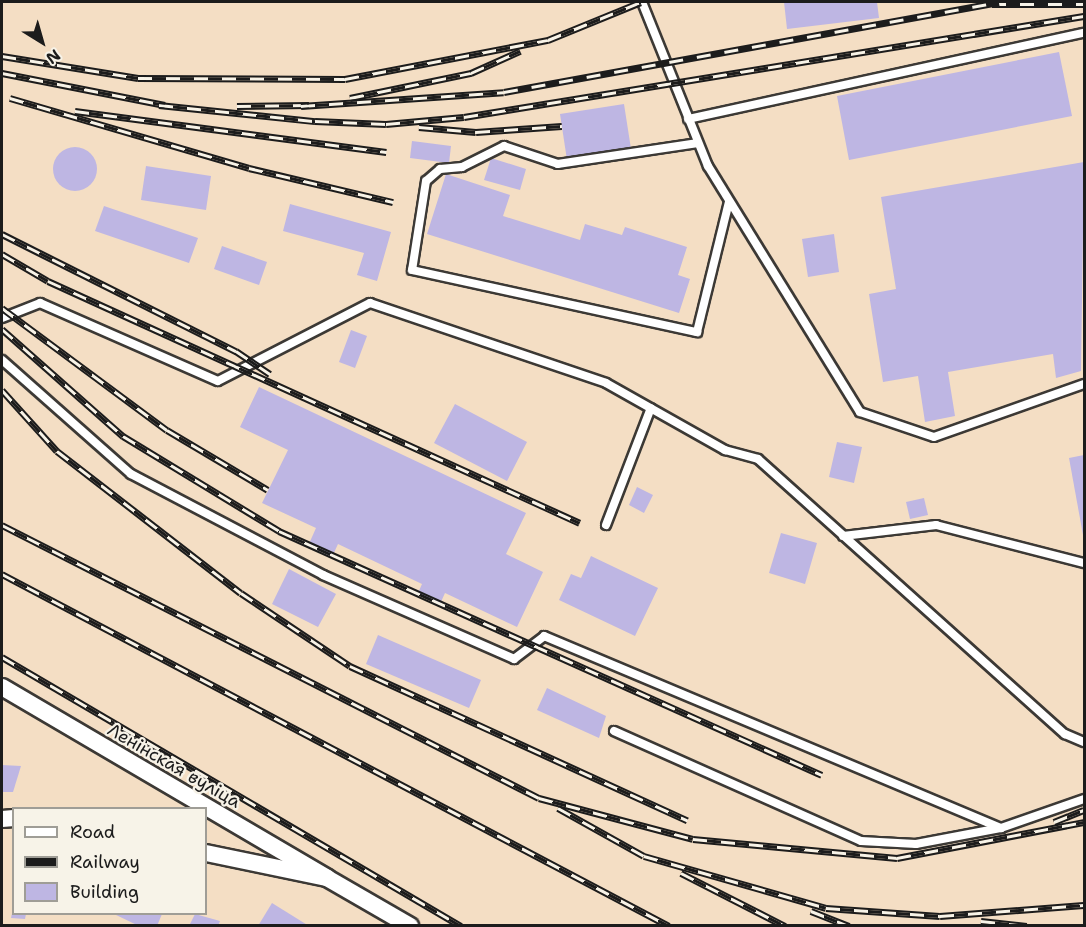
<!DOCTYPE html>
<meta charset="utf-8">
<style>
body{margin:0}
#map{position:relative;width:1086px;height:927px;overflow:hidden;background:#f4dec4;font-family:"Shantell Sans",sans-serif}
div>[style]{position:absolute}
.building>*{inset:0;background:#beb6e3}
.round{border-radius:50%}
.roads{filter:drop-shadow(2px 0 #3c3935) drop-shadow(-2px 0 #3c3935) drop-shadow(0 2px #3c3935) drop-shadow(0 -2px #3c3935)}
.service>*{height:8px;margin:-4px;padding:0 4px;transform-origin:4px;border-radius:4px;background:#fff}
.minor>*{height:16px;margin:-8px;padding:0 8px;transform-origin:8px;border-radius:8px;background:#fff}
.rail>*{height:7px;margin-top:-3.5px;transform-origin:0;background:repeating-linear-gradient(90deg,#f7f3e8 0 14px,#1c1c1c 0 28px);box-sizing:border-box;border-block:2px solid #1c1c1c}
span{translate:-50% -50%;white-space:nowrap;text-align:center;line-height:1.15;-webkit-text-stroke:4.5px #f7f3e8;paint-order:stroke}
.street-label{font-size:18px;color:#1c1c1c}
.frame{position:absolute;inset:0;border:3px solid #1c1c1c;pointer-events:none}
.legend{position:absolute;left:12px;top:807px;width:195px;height:108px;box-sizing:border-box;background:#f7f3e8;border:2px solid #9f9d96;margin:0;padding:8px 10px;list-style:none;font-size:18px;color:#1c1c1c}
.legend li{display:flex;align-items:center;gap:12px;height:30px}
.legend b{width:30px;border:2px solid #9f9d96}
.north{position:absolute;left:12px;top:12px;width:60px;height:60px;-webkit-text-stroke:4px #f7f3e8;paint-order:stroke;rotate:143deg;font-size:16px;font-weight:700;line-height:24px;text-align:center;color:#1c1c1c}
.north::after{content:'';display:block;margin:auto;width:21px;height:27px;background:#1c1c1c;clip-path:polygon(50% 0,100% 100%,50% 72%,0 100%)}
</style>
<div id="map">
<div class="building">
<i style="clip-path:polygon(784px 2px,877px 2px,879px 18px,787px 29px)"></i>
<i style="clip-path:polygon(1059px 52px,1072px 116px,849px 160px,837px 96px)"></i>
<i style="clip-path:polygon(624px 104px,631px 149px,567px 160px,560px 114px)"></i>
<i style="clip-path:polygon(412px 141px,451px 146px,449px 163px,410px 158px)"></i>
<i class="round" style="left:53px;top:147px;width:44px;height:44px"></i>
<i style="clip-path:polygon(491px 158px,526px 169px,520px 190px,484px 180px)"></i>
<i style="clip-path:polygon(1084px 162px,1081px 371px,1056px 378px,1053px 354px,948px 372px,955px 416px,925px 422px,918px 376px,883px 382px,869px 294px,896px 289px,881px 197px)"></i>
<i style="clip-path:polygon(146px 166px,211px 176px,206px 210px,141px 200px)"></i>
<i style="clip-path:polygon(446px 174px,510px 195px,503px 216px,580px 240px,585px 224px,622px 235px,625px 227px,687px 247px,678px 275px,690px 279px,679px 313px,427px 234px)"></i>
<i style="clip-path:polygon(290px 204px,391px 232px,377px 281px,357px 275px,364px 253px,283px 231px)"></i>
<i style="clip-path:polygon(104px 206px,198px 238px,189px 263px,95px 231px)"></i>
<i style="clip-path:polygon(834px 234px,839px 272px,808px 277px,802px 239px)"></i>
<i style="clip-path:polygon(222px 246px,267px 262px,259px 285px,214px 269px)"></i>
<i style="clip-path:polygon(351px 330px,367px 336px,355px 368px,339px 362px)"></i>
<i style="clip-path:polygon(259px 387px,526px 513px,506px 554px,543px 572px,517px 627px,445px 593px,440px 604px,418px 593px,422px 584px,338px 544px,332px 557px,308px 546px,316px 528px,262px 503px,288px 450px,240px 427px)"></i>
<i style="clip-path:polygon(455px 404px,527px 442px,507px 481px,434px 443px)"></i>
<i style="clip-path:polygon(837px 442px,862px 447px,854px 483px,829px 477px)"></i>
<i style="clip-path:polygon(1084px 455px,1084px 534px,1083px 535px,1069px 458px)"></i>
<i style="clip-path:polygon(637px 487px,653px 495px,644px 513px,629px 505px)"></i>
<i style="clip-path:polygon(924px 498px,928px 515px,910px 519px,906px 502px)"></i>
<i style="clip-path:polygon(781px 533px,817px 543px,805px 584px,769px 573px)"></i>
<i style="clip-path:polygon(591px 556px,658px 588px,635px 636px,559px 600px,571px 574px,581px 578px)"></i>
<i style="clip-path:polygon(289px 569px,336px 594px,318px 627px,272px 604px)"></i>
<i style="clip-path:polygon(378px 635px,481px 680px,469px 708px,366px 664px)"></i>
<i style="clip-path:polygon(547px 688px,606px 716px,599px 738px,537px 710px)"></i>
<i style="clip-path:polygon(2px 765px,21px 766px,13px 792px,2px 792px)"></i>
<i style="clip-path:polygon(272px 903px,309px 926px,258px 926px)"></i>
<i style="clip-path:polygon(14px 904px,14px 914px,26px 914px,25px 919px,11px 918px)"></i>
<i style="clip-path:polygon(114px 914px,162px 914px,157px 926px,139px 926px)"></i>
<i style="clip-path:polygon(195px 914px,220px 921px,218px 926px,189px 926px)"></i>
</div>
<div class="roads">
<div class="service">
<i style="left:642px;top:2px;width:177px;rotate:68.1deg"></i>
<i style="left:708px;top:166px;width:289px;rotate:58.3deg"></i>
<i style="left:860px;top:412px;width:78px;rotate:18.7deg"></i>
<i style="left:934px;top:437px;width:159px;rotate:-19.5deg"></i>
<i style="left:688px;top:119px;width:405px;rotate:-12.3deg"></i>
<i style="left:698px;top:143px;width:142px;rotate:171.5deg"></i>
<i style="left:558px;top:164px;width:57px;rotate:-161.6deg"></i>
<i style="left:504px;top:146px;width:47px;rotate:153.4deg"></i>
<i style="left:462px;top:167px;width:22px;rotate:175deg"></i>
<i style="left:440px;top:169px;width:18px;rotate:139deg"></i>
<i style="left:426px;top:181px;width:90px;rotate:98.9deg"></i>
<i style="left:412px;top:270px;width:292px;rotate:12.3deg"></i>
<i style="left:697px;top:332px;width:134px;rotate:-76.2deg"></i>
<i style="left:2px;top:318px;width:41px;rotate:-21.5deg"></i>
<i style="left:40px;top:303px;width:194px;rotate:23.7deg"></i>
<i style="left:218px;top:381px;width:171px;rotate:-27.2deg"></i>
<i style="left:370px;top:303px;width:249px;rotate:18.7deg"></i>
<i style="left:606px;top:383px;width:137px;rotate:29.4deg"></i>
<i style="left:725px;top:450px;width:34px;rotate:15deg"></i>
<i style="left:758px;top:459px;width:412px;rotate:41.9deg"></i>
<i style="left:1065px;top:734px;width:21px;rotate:23deg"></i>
<i style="left:2px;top:360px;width:172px;rotate:41.5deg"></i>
<i style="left:131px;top:474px;width:217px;rotate:27.7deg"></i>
<i style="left:323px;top:575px;width:209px;rotate:23.7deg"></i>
<i style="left:514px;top:659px;width:38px;rotate:-37deg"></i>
<i style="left:544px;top:636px;width:496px;rotate:22.8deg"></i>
<i style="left:1001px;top:828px;width:88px;rotate:-19.3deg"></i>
<i style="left:606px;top:525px;width:125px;rotate:-69deg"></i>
<i style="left:843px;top:536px;width:94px;rotate:-6.7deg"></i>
<i style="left:936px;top:525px;width:153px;rotate:14.4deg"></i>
<i style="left:614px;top:731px;width:270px;rotate:24deg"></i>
<i style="left:861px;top:841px;width:55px;rotate:3.1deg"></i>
<i style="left:916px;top:844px;width:86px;rotate:-10.7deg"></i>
</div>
<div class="minor">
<i style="left:2px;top:687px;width:377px;rotate:30.4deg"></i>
<i style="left:2px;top:819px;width:12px;rotate:-5deg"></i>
<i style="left:206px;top:853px;width:124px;rotate:11.7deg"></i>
<i style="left:327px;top:878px;width:96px;rotate:30deg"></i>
</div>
</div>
<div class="rail">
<i style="left:992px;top:4px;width:92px"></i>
<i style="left:2px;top:56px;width:138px;rotate:9.2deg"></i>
<i style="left:138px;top:78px;width:207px;rotate:0.3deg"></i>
<i style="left:345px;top:79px;width:207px;rotate:-10.9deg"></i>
<i style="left:548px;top:40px;width:100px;rotate:-22.2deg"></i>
<i style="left:2px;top:73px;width:166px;rotate:11.1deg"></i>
<i style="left:10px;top:98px;width:249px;rotate:16.3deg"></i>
<i style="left:249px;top:168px;width:148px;rotate:13.3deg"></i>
<i style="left:350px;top:98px;width:124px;rotate:-11.7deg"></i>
<i style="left:471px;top:73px;width:54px;rotate:-24.2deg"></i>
<i style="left:159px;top:105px;width:157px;rotate:5.9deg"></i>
<i style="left:315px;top:121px;width:71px;rotate:2.4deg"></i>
<i style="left:386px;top:124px;width:78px;rotate:-5.1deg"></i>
<i style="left:464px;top:117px;width:628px;rotate:-9.25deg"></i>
<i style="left:237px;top:106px;width:72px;rotate:-0.8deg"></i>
<i style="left:301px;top:106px;width:203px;rotate:-3.9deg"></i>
<i style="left:504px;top:92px;width:503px;rotate:-10.3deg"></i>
<i style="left:75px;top:111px;width:314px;rotate:7.5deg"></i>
<i style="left:419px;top:127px;width:57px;rotate:5deg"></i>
<i style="left:476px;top:132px;width:86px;rotate:-4deg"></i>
<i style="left:2px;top:234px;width:262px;rotate:26.6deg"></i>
<i style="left:236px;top:351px;width:41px;rotate:34.1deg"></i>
<i style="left:2px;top:254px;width:53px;rotate:30.4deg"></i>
<i style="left:48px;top:281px;width:584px;rotate:24.46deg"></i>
<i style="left:2px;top:308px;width:205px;rotate:36.5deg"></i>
<i style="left:167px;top:430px;width:117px;rotate:30.7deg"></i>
<i style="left:2px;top:329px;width:162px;rotate:41.5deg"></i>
<i style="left:123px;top:436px;width:183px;rotate:31.3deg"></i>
<i style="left:279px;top:531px;width:595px;rotate:24.2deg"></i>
<i style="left:2px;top:390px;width:82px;rotate:48deg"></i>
<i style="left:57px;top:451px;width:232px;rotate:37.7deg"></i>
<i style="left:241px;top:593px;width:131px;rotate:33.8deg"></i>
<i style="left:350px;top:666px;width:371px;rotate:24.6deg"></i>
<i style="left:2px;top:525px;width:602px;rotate:26.95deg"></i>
<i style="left:539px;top:798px;width:159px;rotate:14.9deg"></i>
<i style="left:693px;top:839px;width:205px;rotate:5.3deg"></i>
<i style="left:897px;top:858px;width:190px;rotate:-10.9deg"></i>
<i style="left:2px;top:574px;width:754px;rotate:27.82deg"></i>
<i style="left:2px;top:657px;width:532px;rotate:30.37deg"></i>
<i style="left:558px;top:808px;width:98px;rotate:29.2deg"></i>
<i style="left:644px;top:856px;width:189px;rotate:15.9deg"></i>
<i style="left:826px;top:908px;width:114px;rotate:4deg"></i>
<i style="left:940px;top:916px;width:144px;rotate:-4.4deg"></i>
<i style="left:1054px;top:822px;width:32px;rotate:-22deg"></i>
<i style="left:681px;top:873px;width:117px;rotate:27deg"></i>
<i style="left:811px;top:911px;width:41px;rotate:21.5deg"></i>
<i style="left:981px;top:921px;width:46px;rotate:6.2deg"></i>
</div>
<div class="street-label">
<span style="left:174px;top:766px;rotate:30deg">Ленінская вуліца</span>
</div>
<div class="frame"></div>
<ul class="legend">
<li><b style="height:8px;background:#fff"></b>Road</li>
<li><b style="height:8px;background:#1c1c1c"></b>Railway</li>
<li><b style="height:16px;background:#beb6e3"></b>Building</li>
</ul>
<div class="north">N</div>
</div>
